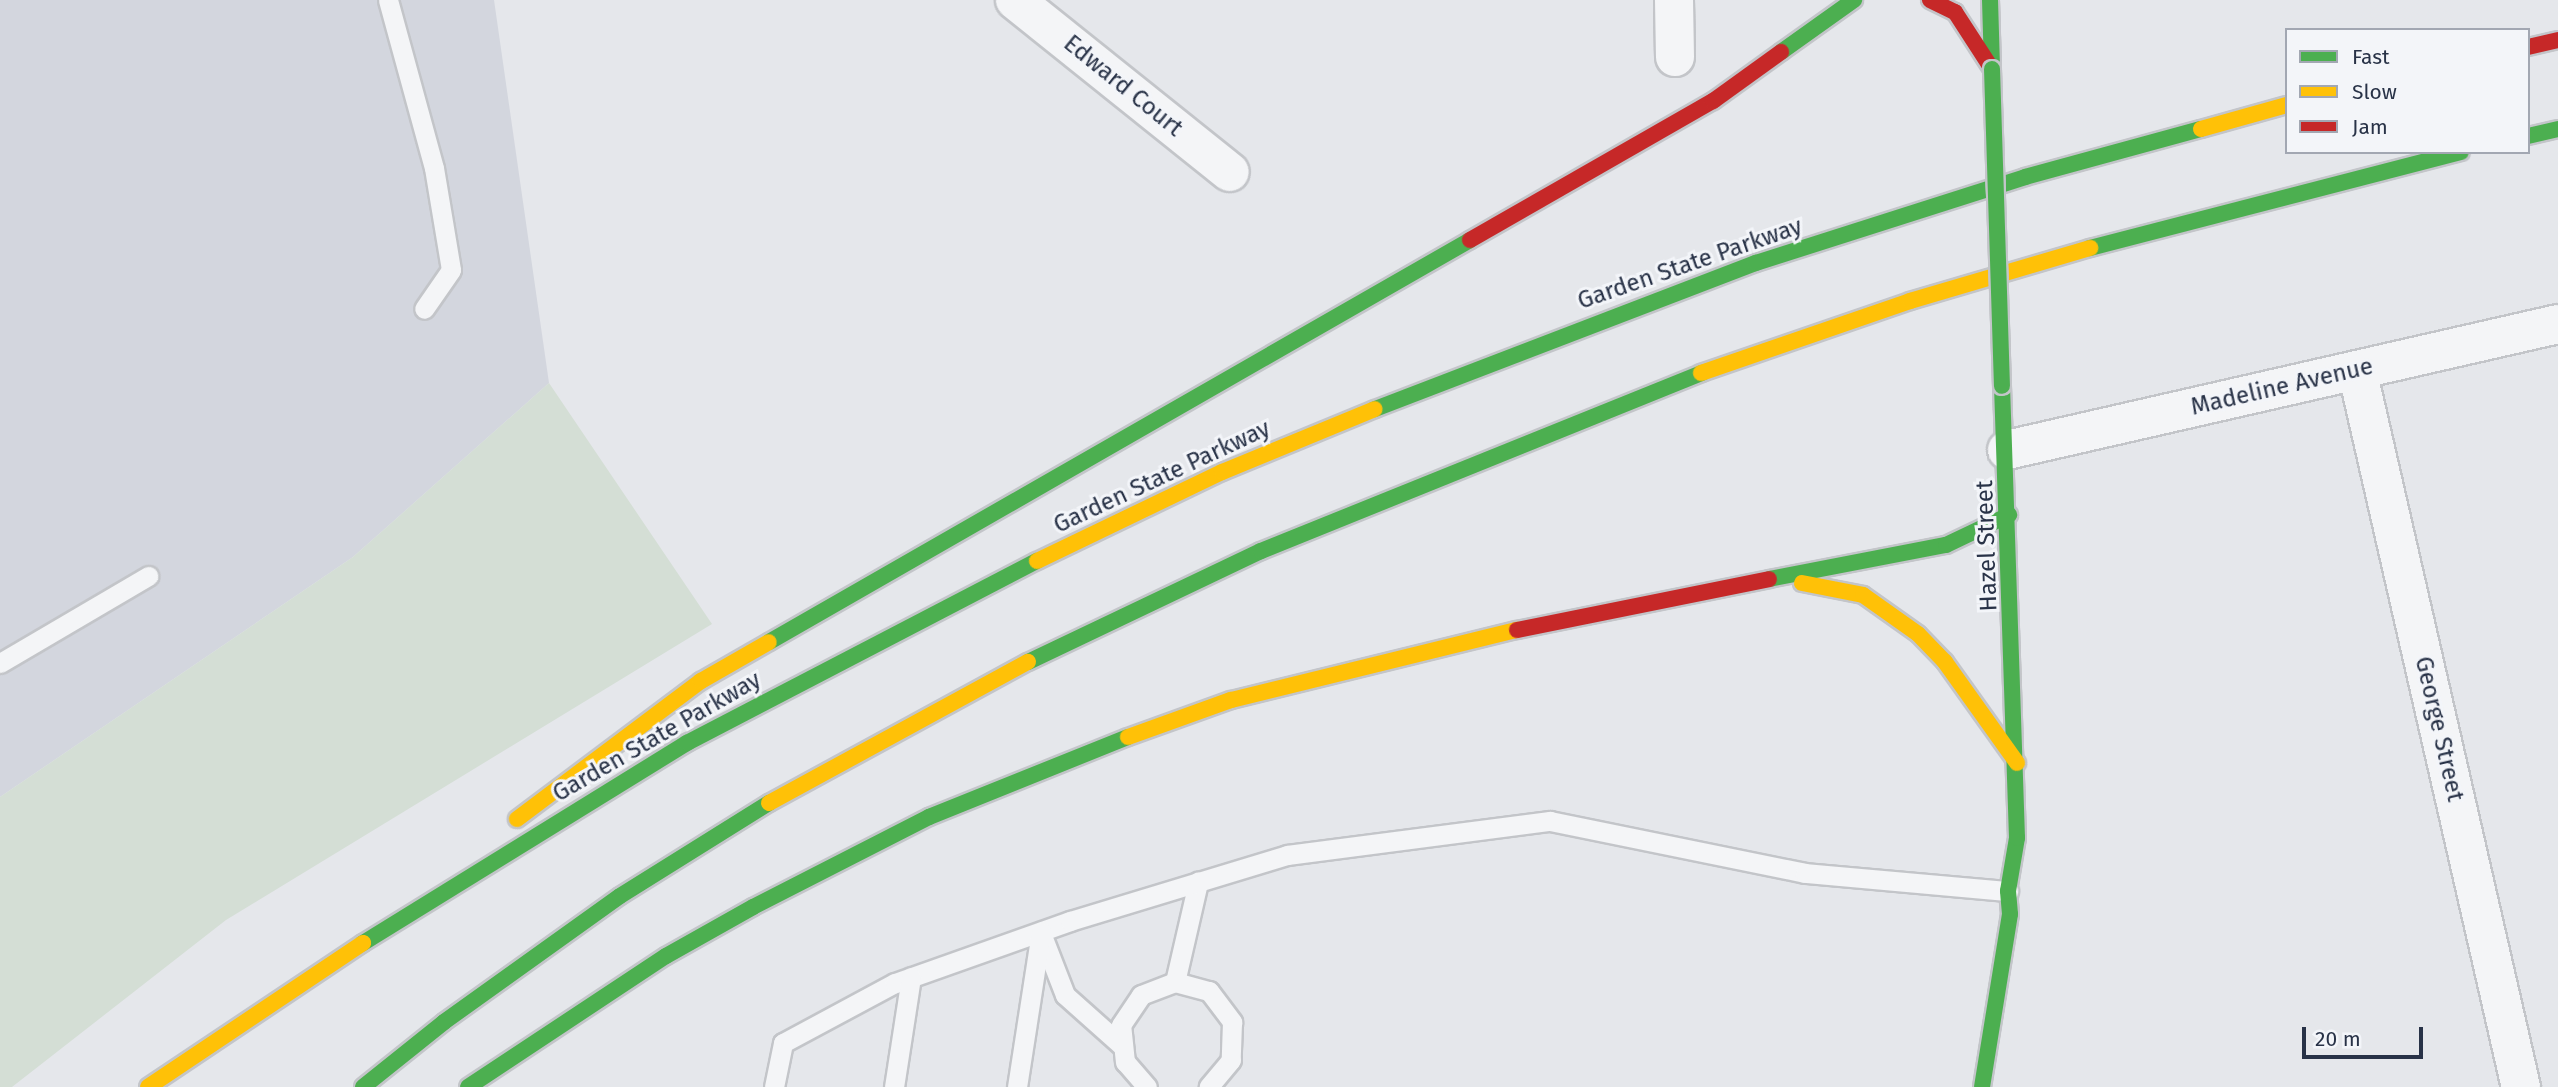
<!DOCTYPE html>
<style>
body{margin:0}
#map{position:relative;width:2558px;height:1087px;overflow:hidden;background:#e5e7eb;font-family:"Fira Sans",sans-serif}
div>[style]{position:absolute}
.built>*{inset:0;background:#d3d6de}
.green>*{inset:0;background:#d4ded5}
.roads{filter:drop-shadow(2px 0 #c3c5c9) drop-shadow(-2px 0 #c3c5c9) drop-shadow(0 2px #c3c5c9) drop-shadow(0 -2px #c3c5c9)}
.lane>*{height:19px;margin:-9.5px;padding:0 9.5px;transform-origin:9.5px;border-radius:9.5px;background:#f4f5f7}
.street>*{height:38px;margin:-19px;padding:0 19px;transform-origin:19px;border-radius:19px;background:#f4f5f7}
.fast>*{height:16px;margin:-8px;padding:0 8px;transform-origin:8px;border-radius:8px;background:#4caf50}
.slow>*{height:16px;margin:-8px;padding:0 8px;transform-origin:8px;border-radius:8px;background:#ffc107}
.jam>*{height:16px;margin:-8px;padding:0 8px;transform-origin:8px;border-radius:8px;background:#c62828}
.bridges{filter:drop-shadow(2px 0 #c3c5c9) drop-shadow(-2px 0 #c3c5c9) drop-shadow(0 2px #c3c5c9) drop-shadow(0 -2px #c3c5c9)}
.fast-bridge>*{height:16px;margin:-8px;padding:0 8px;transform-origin:8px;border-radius:8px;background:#4caf50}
span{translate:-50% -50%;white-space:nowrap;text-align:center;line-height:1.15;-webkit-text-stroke:6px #f3f5f9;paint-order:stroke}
.street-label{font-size:24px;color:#283247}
.legend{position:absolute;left:2285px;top:28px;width:245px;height:126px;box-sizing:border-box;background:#f3f5f9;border:2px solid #a2a7b2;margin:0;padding:9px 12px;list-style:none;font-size:21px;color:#283247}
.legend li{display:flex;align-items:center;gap:14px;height:35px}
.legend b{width:35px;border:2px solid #a2a7b2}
.scale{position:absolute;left:2302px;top:1027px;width:121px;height:32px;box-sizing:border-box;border:4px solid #283247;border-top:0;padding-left:9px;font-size:21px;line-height:24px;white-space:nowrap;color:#283247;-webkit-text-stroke:5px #f3f5f9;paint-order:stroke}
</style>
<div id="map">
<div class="built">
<i style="clip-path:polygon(0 0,494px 0,549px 383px,353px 557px,0 797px)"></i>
</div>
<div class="green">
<i style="clip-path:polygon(549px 383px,712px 624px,226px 920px,12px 1087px,0 1087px,0 797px,353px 557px)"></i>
</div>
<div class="roads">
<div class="lane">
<i style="left:388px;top:0;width:174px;rotate:74.7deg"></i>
<i style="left:434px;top:168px;width:103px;rotate:80.5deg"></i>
<i style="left:451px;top:270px;width:47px;rotate:124.7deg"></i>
<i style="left:0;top:663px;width:172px;rotate:-30.4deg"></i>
<i style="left:1041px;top:933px;width:66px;rotate:68.8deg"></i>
<i style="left:1065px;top:995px;width:74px;rotate:41.7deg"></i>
<i style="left:1175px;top:982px;width:103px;rotate:-77deg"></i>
<i style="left:774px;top:1087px;width:45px;rotate:-78.4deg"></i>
<i style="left:783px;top:1043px;width:127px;rotate:-28.2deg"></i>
<i style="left:895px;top:983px;width:186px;rotate:-19.5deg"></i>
<i style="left:1070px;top:921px;width:227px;rotate:-16.9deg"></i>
<i style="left:1287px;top:855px;width:265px;rotate:-7.4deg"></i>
<i style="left:1550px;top:821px;width:260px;rotate:11.5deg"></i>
<i style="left:1805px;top:873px;width:204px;rotate:5.1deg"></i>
<i style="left:894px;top:1087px;width:111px;rotate:-81.2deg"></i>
<i style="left:1017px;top:1087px;width:157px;rotate:-81.2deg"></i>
<i style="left:1147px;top:1087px;width:33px;rotate:-131deg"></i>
<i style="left:1125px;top:1062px;width:37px;rotate:-96deg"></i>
<i style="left:1121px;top:1025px;width:36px;rotate:-56deg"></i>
<i style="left:1141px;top:995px;width:36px;rotate:-21deg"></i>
<i style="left:1175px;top:982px;width:35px;rotate:15deg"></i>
<i style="left:1209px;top:991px;width:39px;rotate:53deg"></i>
<i style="left:1232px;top:1022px;width:38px;rotate:92deg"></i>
<i style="left:1231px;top:1060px;width:35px;rotate:130deg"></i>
</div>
<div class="street">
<i style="left:1015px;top:0;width:275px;rotate:38.7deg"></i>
<i style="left:1674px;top:0;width:57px;rotate:89deg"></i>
<i style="left:2357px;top:370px;width:736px;rotate:77.12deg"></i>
<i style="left:2007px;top:450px;width:565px;rotate:-12.88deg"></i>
</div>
<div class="fast">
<i style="left:1990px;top:0;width:69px;rotate:88.3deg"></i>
<i style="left:1781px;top:52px;width:90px;rotate:-35.5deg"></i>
<i style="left:2528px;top:136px;width:31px;rotate:-13deg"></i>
<i style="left:2090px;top:248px;width:383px;rotate:-14.5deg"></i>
<i style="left:1375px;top:409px;width:408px;rotate:-21deg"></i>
<i style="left:1756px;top:263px;width:282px;rotate:-17.7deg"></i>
<i style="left:2025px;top:177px;width:182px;rotate:-15.3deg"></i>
<i style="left:1769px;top:579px;width:180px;rotate:-10.9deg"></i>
<i style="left:1946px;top:545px;width:70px;rotate:-25.5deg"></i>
<i style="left:769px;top:642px;width:808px;rotate:-29.83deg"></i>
<i style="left:1028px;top:662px;width:258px;rotate:-25.5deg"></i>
<i style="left:1261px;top:551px;width:475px;rotate:-22deg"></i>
<i style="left:363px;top:943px;width:381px;rotate:-31.7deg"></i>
<i style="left:687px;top:743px;width:394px;rotate:-27.5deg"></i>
<i style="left:363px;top:1087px;width:104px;rotate:-38.7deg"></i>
<i style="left:444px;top:1022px;width:216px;rotate:-35.6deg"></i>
<i style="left:620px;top:896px;width:176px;rotate:-32deg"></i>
<i style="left:468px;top:1087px;width:237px;rotate:-33.5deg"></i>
<i style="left:666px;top:956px;width:100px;rotate:-29.4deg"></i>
<i style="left:753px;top:907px;width:198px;rotate:-27.1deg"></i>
<i style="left:929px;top:817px;width:214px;rotate:-21.9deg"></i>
<i style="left:1982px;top:1087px;width:175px;rotate:-80.8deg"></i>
<i style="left:2010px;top:914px;width:23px;rotate:-95deg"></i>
<i style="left:2008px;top:891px;width:54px;rotate:-80.4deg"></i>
<i style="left:2017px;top:838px;width:452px;rotate:-91.9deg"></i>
</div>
<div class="slow">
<i style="left:2201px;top:129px;width:89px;rotate:-15.6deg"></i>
<i style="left:1701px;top:373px;width:221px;rotate:-19deg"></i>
<i style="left:1910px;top:301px;width:188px;rotate:-16.4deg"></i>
<i style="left:1037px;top:561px;width:205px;rotate:-25.7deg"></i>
<i style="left:1222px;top:472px;width:165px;rotate:-22.4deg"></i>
<i style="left:1802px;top:583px;width:62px;rotate:11.1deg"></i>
<i style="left:1863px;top:595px;width:67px;rotate:35.3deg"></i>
<i style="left:1918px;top:634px;width:39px;rotate:46deg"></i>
<i style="left:1945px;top:662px;width:124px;rotate:54.5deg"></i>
<i style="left:1128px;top:737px;width:109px;rotate:-19.8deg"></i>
<i style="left:1231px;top:700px;width:294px;rotate:-13.8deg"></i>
<i style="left:769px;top:803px;width:295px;rotate:-28.6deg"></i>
<i style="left:517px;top:819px;width:230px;rotate:-36.9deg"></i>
<i style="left:701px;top:681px;width:78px;rotate:-29.8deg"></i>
<i style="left:148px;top:1087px;width:259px;rotate:-33.8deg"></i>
</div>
<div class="jam">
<i style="left:1930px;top:0;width:28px;rotate:26deg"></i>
<i style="left:1955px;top:12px;width:68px;rotate:57deg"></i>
<i style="left:2528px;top:47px;width:31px;rotate:-13deg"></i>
<i style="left:1470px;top:240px;width:280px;rotate:-29.8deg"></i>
<i style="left:1713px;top:101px;width:84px;rotate:-35.8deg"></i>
<i style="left:1517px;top:630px;width:257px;rotate:-11.4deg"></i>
</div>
</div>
<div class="bridges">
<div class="fast-bridge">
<i style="left:1992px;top:69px;width:317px;rotate:88.2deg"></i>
</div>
</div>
<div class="street-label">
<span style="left:1123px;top:86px;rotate:39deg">Edward Court</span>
<span style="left:1690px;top:264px;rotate:-19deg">Garden State Parkway</span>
<span style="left:2282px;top:387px;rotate:-13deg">Madeline Avenue</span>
<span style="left:1162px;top:477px;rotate:-25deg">Garden State Parkway</span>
<span style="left:1987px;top:546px;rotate:-92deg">Hazel Street</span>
<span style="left:2439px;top:729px;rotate:77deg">George Street</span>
<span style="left:657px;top:737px;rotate:-30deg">Garden State Parkway</span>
</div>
<ul class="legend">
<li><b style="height:9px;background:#4caf50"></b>Fast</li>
<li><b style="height:9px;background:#ffc107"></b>Slow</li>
<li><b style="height:9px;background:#c62828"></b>Jam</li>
</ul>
<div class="scale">20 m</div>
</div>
